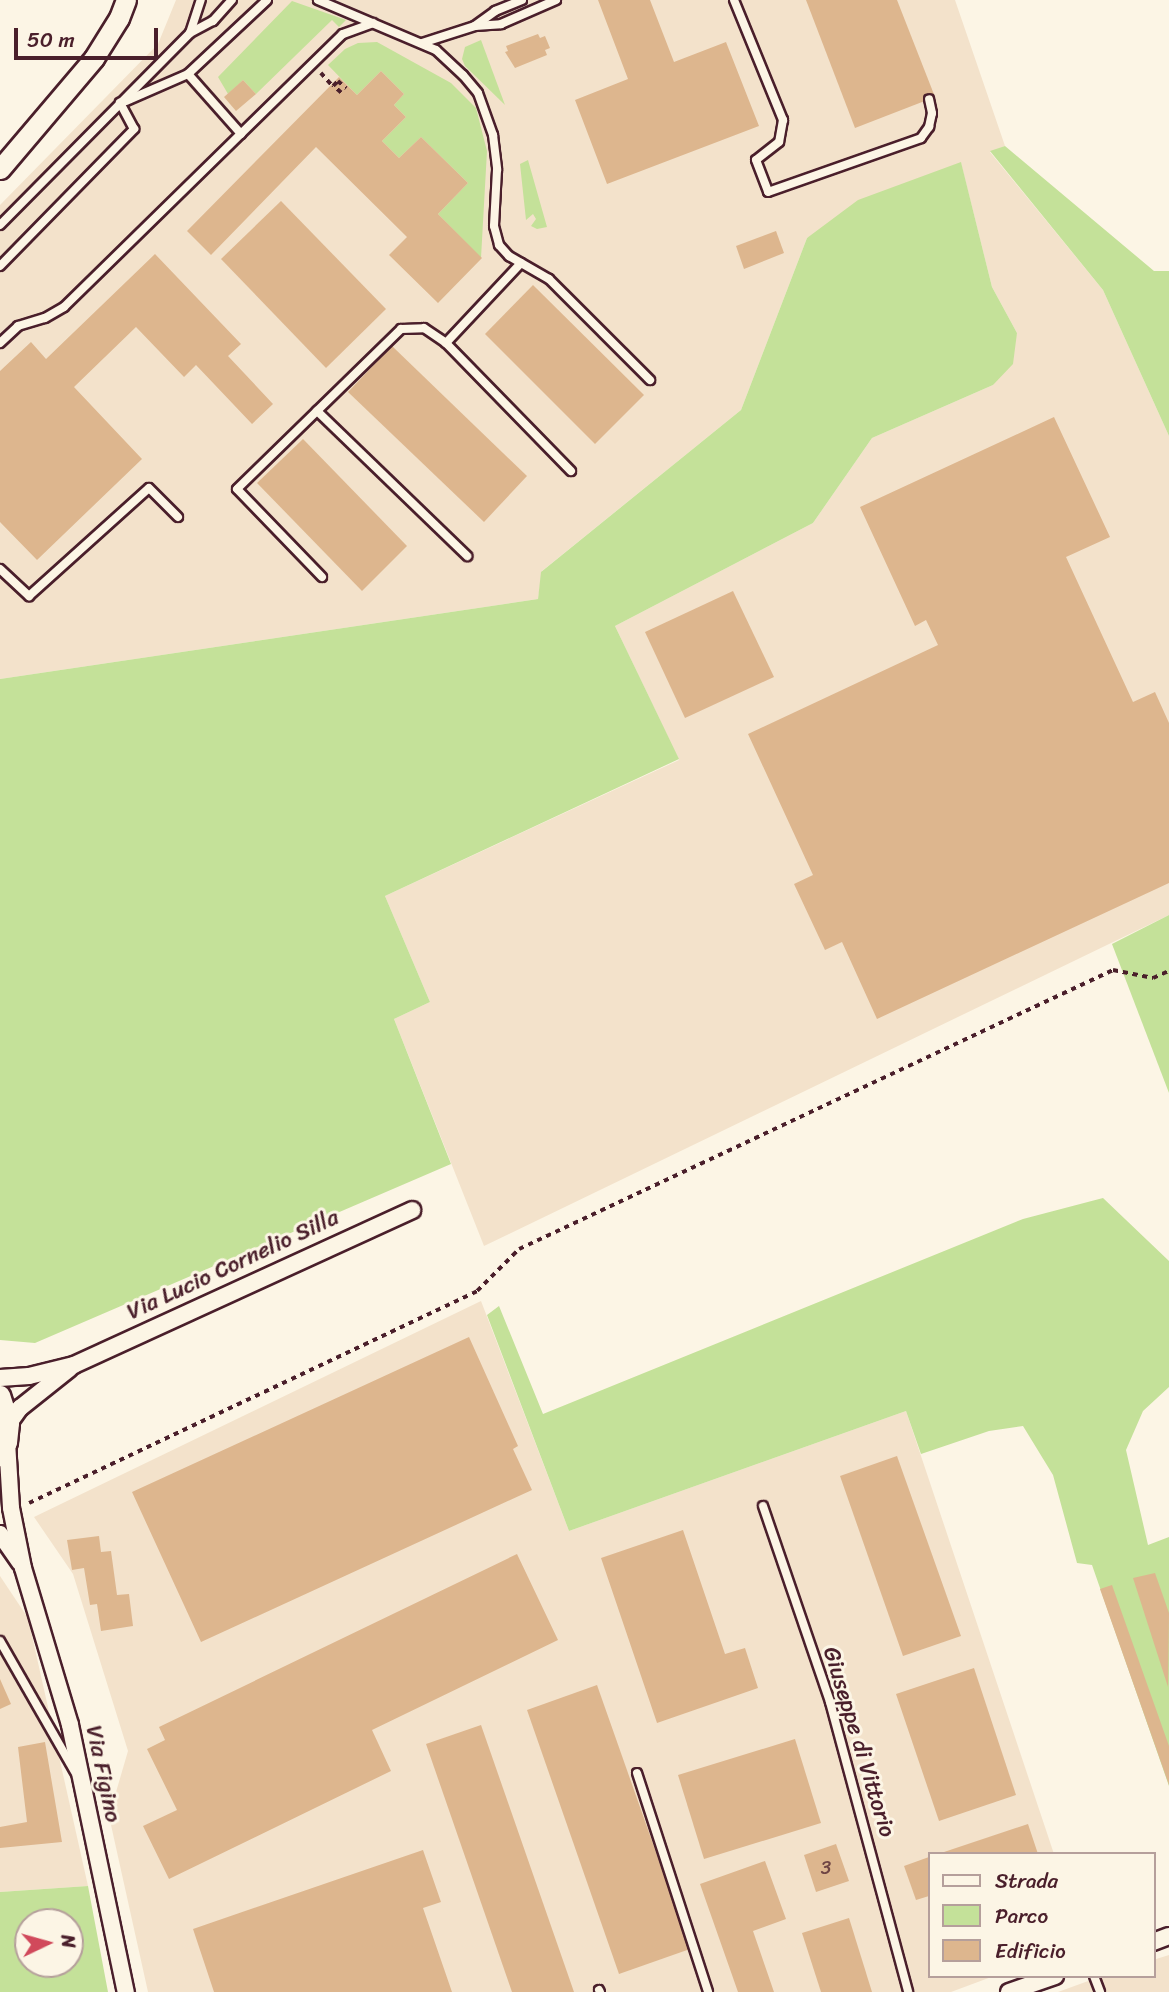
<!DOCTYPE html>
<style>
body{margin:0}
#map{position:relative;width:1169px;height:1992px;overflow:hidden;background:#fcf5e5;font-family:Sriracha,sans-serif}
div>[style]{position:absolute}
.built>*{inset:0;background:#f3e2cb}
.green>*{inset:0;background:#c4e199}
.building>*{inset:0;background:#ddb68e}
.path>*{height:3.5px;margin-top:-1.75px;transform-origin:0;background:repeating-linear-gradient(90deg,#4a1f2b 0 5px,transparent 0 10px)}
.roads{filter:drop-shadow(2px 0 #4a1f2b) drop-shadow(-2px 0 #4a1f2b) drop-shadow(0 2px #4a1f2b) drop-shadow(0 -2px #4a1f2b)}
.service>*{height:8px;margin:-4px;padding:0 4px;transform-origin:4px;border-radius:4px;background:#fcf5e5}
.minor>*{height:16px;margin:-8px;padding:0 8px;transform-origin:8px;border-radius:8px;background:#fcf5e5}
.tertiary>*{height:19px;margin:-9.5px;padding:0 9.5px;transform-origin:9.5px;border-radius:9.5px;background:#fcf5e5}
span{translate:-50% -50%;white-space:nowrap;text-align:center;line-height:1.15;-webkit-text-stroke:6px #fcf5e5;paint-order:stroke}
.number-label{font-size:19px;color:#6f4544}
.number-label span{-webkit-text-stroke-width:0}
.street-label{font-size:23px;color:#4a1f2b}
.legend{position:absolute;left:928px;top:1852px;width:228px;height:126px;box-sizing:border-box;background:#fcf5e5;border:2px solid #b59f9b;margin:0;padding:9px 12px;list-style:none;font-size:21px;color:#4a1f2b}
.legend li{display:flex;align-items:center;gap:14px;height:35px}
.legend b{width:35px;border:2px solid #b59f9b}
.north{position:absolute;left:14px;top:1908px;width:70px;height:70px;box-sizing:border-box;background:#fcf5e5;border:2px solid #b59f9b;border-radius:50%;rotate:85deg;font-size:19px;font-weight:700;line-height:28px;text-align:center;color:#4a1f2b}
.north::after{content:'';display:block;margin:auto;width:24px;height:32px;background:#d1495b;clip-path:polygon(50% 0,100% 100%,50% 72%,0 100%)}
.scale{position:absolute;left:14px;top:28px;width:144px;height:32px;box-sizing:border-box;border:4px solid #4a1f2b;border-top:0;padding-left:9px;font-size:21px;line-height:24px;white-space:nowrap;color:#4a1f2b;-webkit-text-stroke:5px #fcf5e5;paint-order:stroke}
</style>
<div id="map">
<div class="built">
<i style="clip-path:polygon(176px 0,955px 0,1005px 146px,990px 152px,1103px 290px,1169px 436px,1169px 915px,484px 1246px,394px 1019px,430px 1002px,385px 896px,679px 760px,615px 626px,813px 523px,872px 438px,993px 385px,1017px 333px,992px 287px,961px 163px,807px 238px,741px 410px,542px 571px,538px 599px,0 679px,0 205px,158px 44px)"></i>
<i style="clip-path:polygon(481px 1301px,569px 1531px,906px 1411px,1054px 1854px,929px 1854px,929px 1976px,994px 1976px,951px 1992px,148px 1992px,109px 1816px,128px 1751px,73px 1574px,34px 1517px)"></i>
<i style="clip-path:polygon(0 1576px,28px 1618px,88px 1886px,0 1892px)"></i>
<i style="clip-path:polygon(1169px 1955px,1169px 1992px,1058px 1992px,1102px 1976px,1153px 1976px,1153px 1960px)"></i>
</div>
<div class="green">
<i style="clip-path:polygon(292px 1px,346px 20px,339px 27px,332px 20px,256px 94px,243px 80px,228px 94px,218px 77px)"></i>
<i style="clip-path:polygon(481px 40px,505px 105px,465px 66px,462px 59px,465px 47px)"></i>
<i style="clip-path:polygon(377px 42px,451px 83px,476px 108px,487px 151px,481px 258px,438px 214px,468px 183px,421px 137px,399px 158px,382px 141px,406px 117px,394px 105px,404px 94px,381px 71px,357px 95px,328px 65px,345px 49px,358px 43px)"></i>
<i style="clip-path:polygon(1005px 146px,1154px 271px,1169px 271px,1169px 436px,1103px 290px,990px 151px)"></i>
<i style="clip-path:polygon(528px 160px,547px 227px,537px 229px,531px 226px,536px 219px,533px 214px,526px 220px,520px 164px)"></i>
<i style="clip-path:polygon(961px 162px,992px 287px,1017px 333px,1013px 364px,993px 385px,872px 438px,813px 523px,615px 626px,679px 759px,385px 896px,430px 1002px,394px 1019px,451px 1164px,35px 1343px,0 1340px,0 679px,538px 599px,541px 572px,741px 410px,807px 238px,858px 200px)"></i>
<i style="clip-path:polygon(1169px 915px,1169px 1093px,1112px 944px)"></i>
<i style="clip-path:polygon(1103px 1198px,1169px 1261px,1169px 1387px,1143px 1411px,1126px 1450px,1148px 1545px,1169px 1537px,1169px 1786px,1092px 1565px,1077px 1563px,1053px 1475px,1023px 1426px,989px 1431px,921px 1454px,906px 1411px,569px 1531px,487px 1315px,499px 1306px,543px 1414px,1023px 1219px)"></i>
<i style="clip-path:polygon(evenodd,88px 1886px,108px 1992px,0 1992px,0 1892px,88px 1886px,28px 1922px,70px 1922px,70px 1964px,28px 1964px,28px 1922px)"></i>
</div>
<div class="building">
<i style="clip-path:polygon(598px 0,650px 0,674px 62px,726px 42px,759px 126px,607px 184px,575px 100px,628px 79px)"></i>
<i style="clip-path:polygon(806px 0,897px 0,935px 97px,855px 128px)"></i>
<i style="clip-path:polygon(538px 34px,540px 38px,545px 36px,550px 48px,545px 50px,547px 55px,515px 68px,505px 52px,508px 51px,506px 46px)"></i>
<i style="clip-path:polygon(381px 71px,404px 94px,394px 105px,406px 117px,382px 141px,399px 158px,421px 137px,468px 183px,438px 214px,482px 258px,438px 303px,389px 255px,407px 237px,316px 147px,211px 255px,187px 231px,339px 77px,357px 95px)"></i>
<i style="clip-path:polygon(243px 80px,256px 94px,236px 111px,224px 97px)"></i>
<i style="clip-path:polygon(281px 201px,386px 309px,326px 368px,221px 259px)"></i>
<i style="clip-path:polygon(776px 231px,784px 253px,744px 269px,736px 246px)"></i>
<i style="clip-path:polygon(155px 254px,241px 344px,228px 356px,273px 404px,252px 424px,196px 365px,184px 377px,136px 327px,74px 387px,142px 459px,37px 560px,0 522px,0 371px,31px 342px,46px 359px)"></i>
<i style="clip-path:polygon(533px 285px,644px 395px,595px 444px,485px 334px)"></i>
<i style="clip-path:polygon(392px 346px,527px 476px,484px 522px,348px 392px)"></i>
<i style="clip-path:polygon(1054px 417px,1110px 537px,1066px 557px,1133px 702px,1155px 692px,1169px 723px,1169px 883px,877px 1019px,842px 942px,825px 950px,794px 884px,813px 875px,748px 734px,938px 645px,926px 620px,915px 626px,860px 507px)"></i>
<i style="clip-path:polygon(303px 439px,407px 546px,362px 591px,257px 483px)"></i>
<i style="clip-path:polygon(733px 591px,774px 677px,685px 718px,645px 632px)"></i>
<i style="clip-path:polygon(469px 1337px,518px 1446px,513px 1449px,532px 1490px,201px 1642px,132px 1492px)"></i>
<i style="clip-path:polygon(897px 1456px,961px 1636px,903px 1656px,840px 1476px)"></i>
<i style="clip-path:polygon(683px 1530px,725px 1654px,745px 1648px,758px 1688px,657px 1723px,601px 1558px)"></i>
<i style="clip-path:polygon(99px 1536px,101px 1552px,111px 1551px,117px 1595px,129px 1594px,133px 1626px,101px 1631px,97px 1604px,90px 1605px,84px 1568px,72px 1570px,67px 1540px)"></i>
<i style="clip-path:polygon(517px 1554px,558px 1640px,372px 1730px,391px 1771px,169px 1879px,143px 1826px,177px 1810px,147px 1749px,165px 1740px,159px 1727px)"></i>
<i style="clip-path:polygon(1155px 1573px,1169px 1613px,1168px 1687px,1133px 1578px)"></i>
<i style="clip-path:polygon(1112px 1585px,1169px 1746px,1169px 1785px,1100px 1589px)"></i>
<i style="clip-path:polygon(974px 1668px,1016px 1795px,939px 1821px,896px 1694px)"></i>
<i style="clip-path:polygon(0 1679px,11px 1704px,0 1709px)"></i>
<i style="clip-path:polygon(597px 1685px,690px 1949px,619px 1974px,527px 1710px)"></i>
<i style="clip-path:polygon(481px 1725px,574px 1992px,512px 1992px,426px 1744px)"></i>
<i style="clip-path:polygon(795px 1739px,821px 1823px,704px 1859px,678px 1775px)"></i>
<i style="clip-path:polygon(45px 1742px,62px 1842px,0 1848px,0 1827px,27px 1822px,18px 1747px)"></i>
<i style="clip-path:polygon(1028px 1824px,1038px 1854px,941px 1854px,941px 1853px)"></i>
<i style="clip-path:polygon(836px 1844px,849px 1881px,816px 1892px,804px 1855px)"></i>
<i style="clip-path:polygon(423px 1850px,441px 1902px,423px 1908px,452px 1992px,214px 1992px,193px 1929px)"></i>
<i style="clip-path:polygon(929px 1857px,929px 1896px,916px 1900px,904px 1866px)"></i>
<i style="clip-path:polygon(765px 1861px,786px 1919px,753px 1931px,774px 1992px,738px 1992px,700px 1884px)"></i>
<i style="clip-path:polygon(849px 1918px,872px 1992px,821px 1992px,802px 1933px)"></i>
</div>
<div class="path">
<i style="left:321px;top:73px;width:15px;rotate:48deg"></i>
<i style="left:341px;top:93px;width:11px;rotate:-139deg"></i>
<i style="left:333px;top:86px;width:7px;rotate:-45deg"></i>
<i style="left:338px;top:81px;width:11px;rotate:41deg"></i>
<i style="left:29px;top:1503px;width:496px;rotate:-25.3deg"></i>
<i style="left:477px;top:1291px;width:59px;rotate:-45deg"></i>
<i style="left:519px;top:1249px;width:656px;rotate:-25.16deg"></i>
<i style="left:1113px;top:970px;width:41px;rotate:11.3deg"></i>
<i style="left:1153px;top:978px;width:17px;rotate:-24deg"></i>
</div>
<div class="roads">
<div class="service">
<i style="left:318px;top:0;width:128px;rotate:23deg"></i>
<i style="left:436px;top:50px;width:37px;rotate:43deg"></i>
<i style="left:463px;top:75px;width:23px;rotate:50deg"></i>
<i style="left:478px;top:93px;width:45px;rotate:70.3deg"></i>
<i style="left:493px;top:135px;width:35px;rotate:83deg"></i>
<i style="left:497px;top:170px;width:56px;rotate:93.1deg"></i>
<i style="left:494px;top:226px;width:20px;rotate:75deg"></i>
<i style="left:499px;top:245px;width:15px;rotate:48deg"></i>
<i style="left:509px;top:256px;width:46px;rotate:29.9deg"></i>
<i style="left:549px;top:279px;width:143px;rotate:45deg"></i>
<i style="left:734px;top:0;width:130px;rotate:67.8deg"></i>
<i style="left:783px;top:120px;width:22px;rotate:100deg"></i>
<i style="left:779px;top:142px;width:29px;rotate:142deg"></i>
<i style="left:756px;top:160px;width:34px;rotate:69deg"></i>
<i style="left:768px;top:192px;width:162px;rotate:-19.4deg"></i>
<i style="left:921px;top:138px;width:14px;rotate:-54deg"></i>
<i style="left:929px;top:127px;width:14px;rotate:-78deg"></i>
<i style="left:932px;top:113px;width:14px;rotate:-102deg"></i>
<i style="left:476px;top:25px;width:24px;rotate:-36deg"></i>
<i style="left:495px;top:11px;width:29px;rotate:-22deg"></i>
<i style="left:190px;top:33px;width:35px;rotate:-72deg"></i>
<i style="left:422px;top:43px;width:56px;rotate:-17.8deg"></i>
<i style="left:475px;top:26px;width:26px;rotate:-4deg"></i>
<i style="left:501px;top:24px;width:60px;rotate:-23.6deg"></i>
<i style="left:188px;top:74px;width:80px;rotate:48.5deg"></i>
<i style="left:126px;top:101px;width:68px;rotate:-23.5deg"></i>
<i style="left:188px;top:74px;width:108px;rotate:-43.1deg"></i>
<i style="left:0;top:225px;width:270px;rotate:-45.3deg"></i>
<i style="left:190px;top:33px;width:26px;rotate:-28deg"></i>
<i style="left:213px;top:21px;width:28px;rotate:-48deg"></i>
<i style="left:521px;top:263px;width:110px;rotate:133.2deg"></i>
<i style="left:446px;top:343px;width:179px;rotate:45.7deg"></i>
<i style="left:0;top:266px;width:192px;rotate:-45.6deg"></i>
<i style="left:134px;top:129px;width:30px;rotate:-118deg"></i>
<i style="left:0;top:343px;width:25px;rotate:-43deg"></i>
<i style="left:18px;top:326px;width:28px;rotate:-17deg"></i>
<i style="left:45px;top:318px;width:22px;rotate:-30deg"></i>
<i style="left:64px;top:307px;width:390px;rotate:-44.4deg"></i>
<i style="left:343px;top:34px;width:32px;rotate:-20deg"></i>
<i style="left:317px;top:411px;width:209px;rotate:44deg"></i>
<i style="left:0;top:569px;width:40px;rotate:43deg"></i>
<i style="left:29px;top:596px;width:161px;rotate:-42deg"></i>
<i style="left:149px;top:488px;width:41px;rotate:45deg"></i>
<i style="left:322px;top:577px;width:122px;rotate:-134deg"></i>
<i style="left:237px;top:489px;width:229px;rotate:-44.3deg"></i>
<i style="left:401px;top:329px;width:23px;rotate:-2deg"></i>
<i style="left:424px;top:328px;width:27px;rotate:34deg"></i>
<i style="left:763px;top:1506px;width:207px;rotate:71.1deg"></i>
<i style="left:830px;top:1702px;width:300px;rotate:74.9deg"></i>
<i style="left:0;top:1641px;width:151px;rotate:60.2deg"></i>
<i style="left:637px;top:1773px;width:230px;rotate:72deg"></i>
<i style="left:1094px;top:1976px;width:17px;rotate:69deg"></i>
<i style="left:599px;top:1990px;width:2px;rotate:63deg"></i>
</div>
<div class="minor">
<i style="left:0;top:1378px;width:29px;rotate:-4deg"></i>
<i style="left:29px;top:1376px;width:46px;rotate:-13.7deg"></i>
<i style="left:74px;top:1365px;width:372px;rotate:-24.6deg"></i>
<i style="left:9px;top:1423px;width:19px;rotate:-54deg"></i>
<i style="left:20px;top:1408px;width:63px;rotate:-38.5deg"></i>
<i style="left:7px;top:1442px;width:66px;rotate:86.5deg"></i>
<i style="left:11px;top:1508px;width:61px;rotate:78.7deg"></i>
<i style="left:23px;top:1568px;width:164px;rotate:73.3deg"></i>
<i style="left:70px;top:1725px;width:273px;rotate:78.2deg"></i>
<i style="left:0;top:1534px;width:35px;rotate:55deg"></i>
<i style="left:1153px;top:1942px;width:17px;rotate:-21deg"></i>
<i style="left:1009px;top:1992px;width:49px;rotate:-19.2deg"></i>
</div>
<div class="tertiary">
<i style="left:0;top:169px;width:145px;rotate:-49.7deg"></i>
<i style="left:94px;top:58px;width:47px;rotate:-58deg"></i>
<i style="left:119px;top:18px;width:19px;rotate:-69deg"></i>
<i style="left:0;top:1395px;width:29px;rotate:72deg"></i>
<i style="left:9px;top:1423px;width:19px;rotate:96deg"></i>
<i style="left:7px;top:1442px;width:16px;rotate:117deg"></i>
</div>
</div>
<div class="number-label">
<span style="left:826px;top:1868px">3</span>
</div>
<div class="street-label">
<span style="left:233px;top:1265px;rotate:-25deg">Via Lucio Cornelio Silla</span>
<span style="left:859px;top:1742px;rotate:73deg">Giuseppe di Vittorio</span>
<span style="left:103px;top:1774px;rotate:78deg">Via Figino</span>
</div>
<ul class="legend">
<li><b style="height:9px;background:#fcf5e5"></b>Strada</li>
<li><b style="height:19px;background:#c4e199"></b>Parco</li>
<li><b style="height:19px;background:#ddb68e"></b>Edificio</li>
</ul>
<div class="north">N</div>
<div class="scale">50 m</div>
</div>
